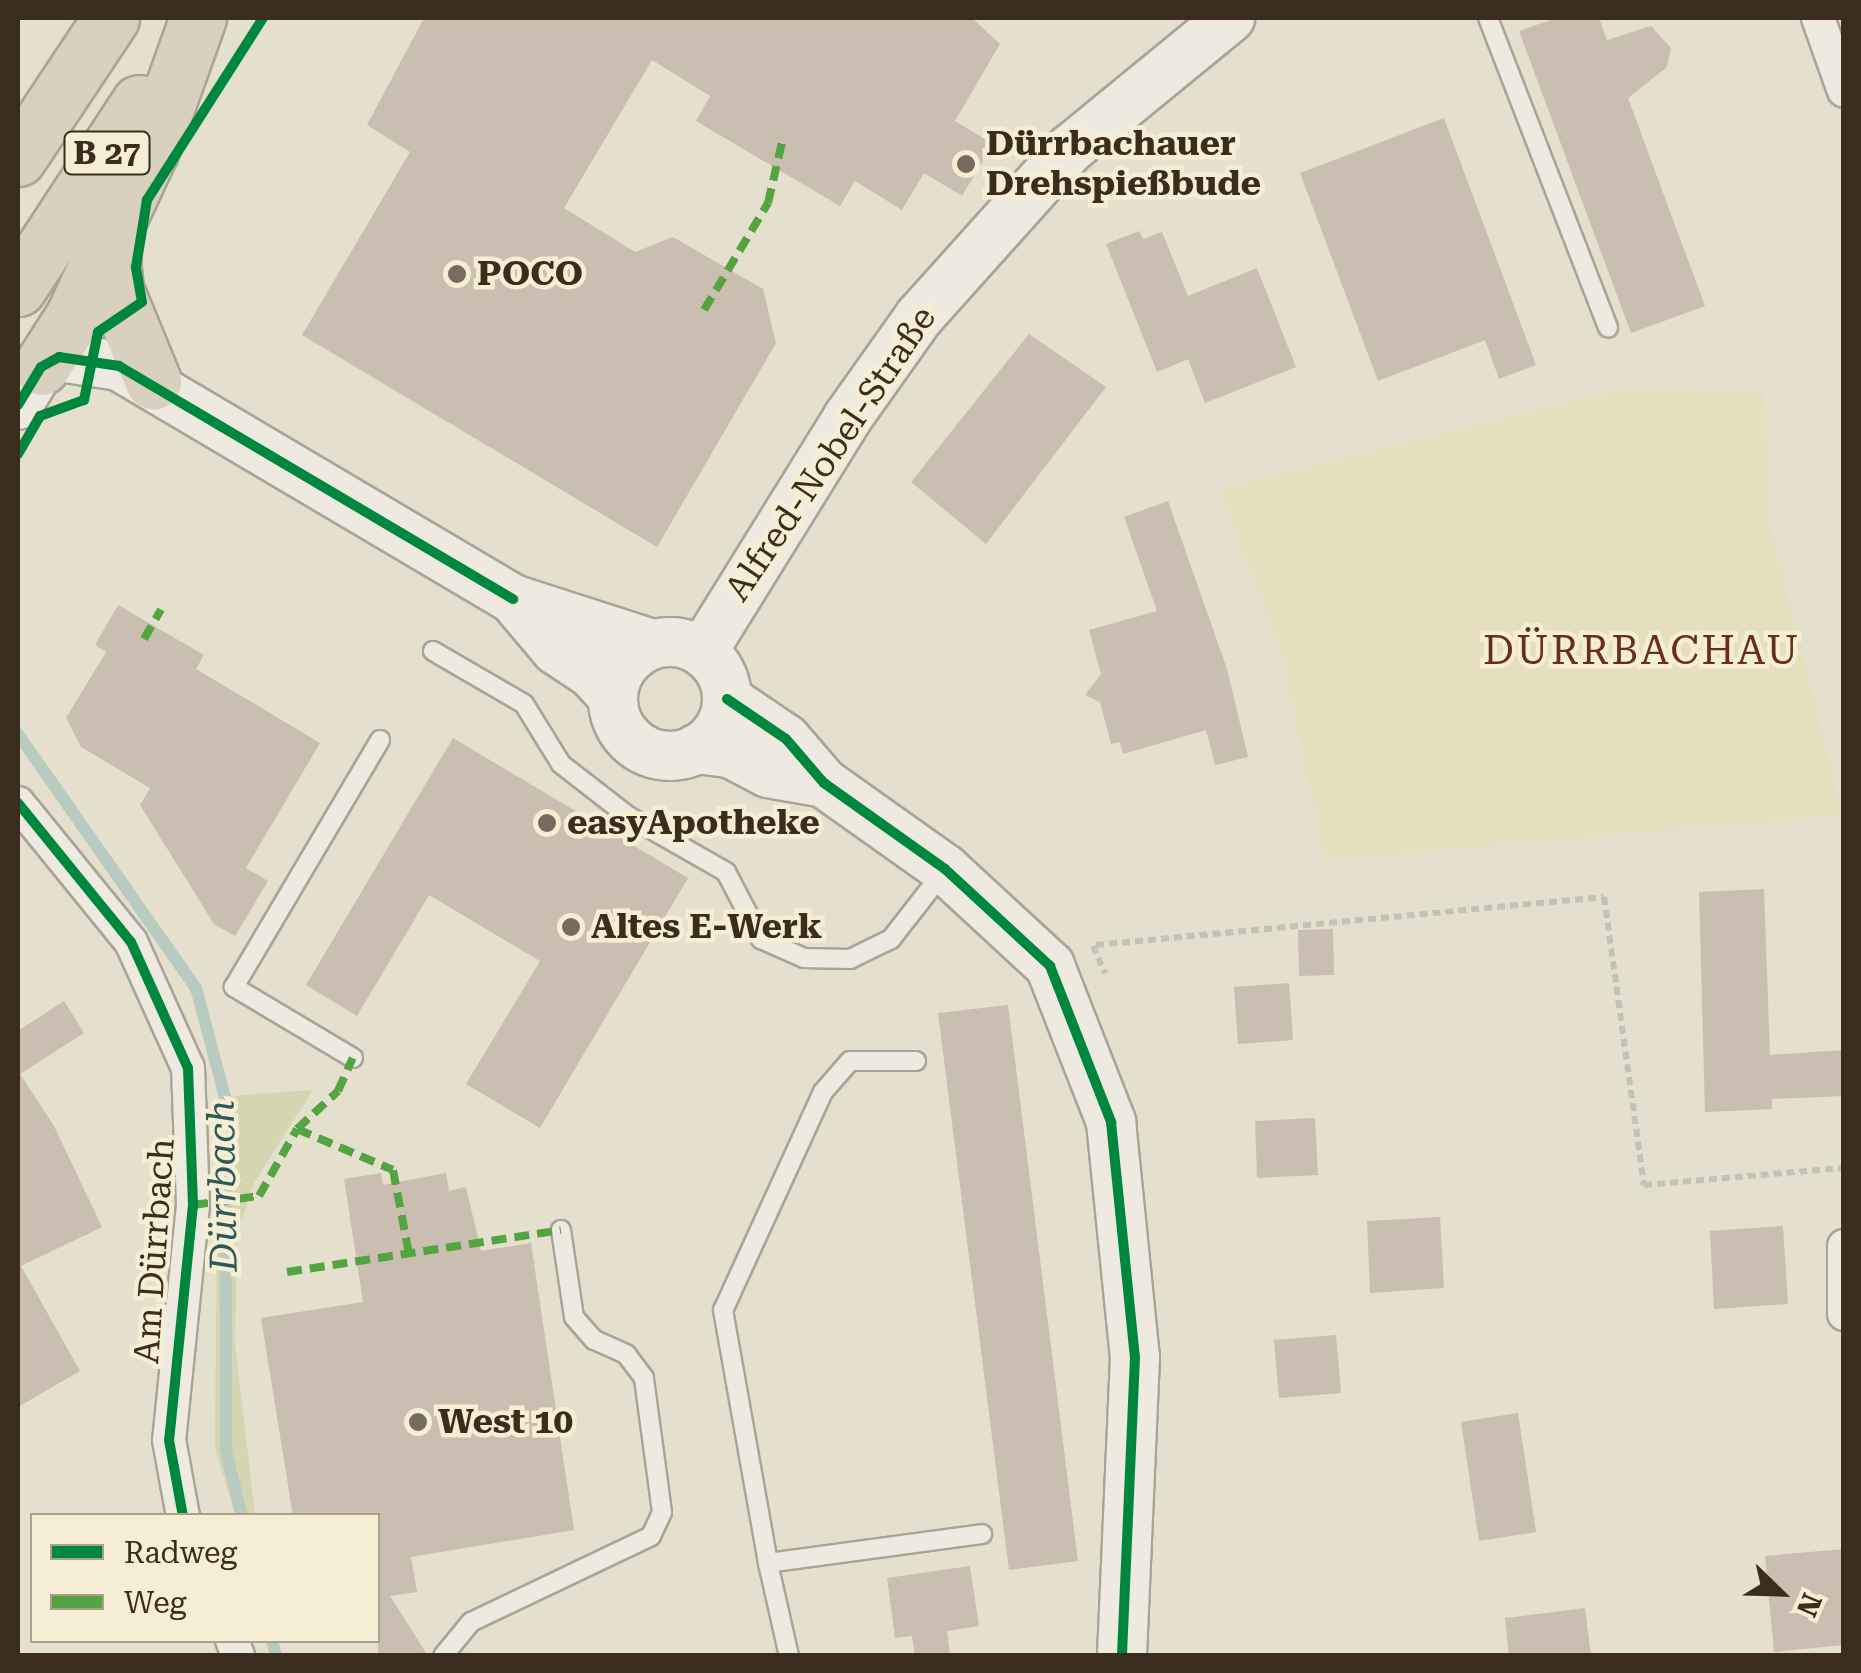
<!DOCTYPE html>
<meta charset="utf-8">
<style>
body{margin:0}
#map{position:relative;width:1861px;height:1673px;overflow:hidden;background:#e5dfce;font-family:"Roboto Serif",serif}
div>[style]{position:absolute}
.farmland>*{inset:0;background:#e5dfbe}
.green>*{inset:0;background:#d3d6b0}
.stream>*{height:12px;margin:-6px;padding:0 6px;transform-origin:6px;border-radius:6px;background:#b9cbc1}
.building>*{inset:0;background:#c9beaf}
.path>*{height:6px;margin-top:-3px;transform-origin:0;background:repeating-linear-gradient(90deg,#c6c1b7 0 8px,transparent 0 13px)}
.roads{filter:drop-shadow(2px 0 #aaa497) drop-shadow(-2px 0 #aaa497) drop-shadow(0 2px #aaa497) drop-shadow(0 -2px #aaa497)}
.lane>*{height:18px;margin:-9px;padding:0 9px;transform-origin:9px;border-radius:9px;background:#eeeae0}
.street>*{height:32px;margin:-16px;padding:0 16px;transform-origin:16px;border-radius:16px;background:#eeeae0}
.secondary>*{height:48px;margin:-24px;padding:0 24px;transform-origin:24px;border-radius:24px;background:#eeeae0}
.secondary>.ring{margin:-24px;padding:0;box-sizing:content-box;background:none;border:48px solid #eeeae0;border-radius:50%}
.highway>*{height:55px;margin:-27.5px;padding:0 27.5px;transform-origin:27.5px;border-radius:27.5px;background:#d9d0bf}
.quiet>*{height:8px;margin-top:-4px;transform-origin:0;background:repeating-linear-gradient(90deg,#54a441 0 15px,transparent 0 23px)}
.cycleway>*{height:10px;margin:-5px;padding:0 5px;transform-origin:5px;border-radius:5px;background:#00873e}
.dots>*{width:28px;height:28px;translate:-50% -50%;box-sizing:border-box;border:5px solid #f6eed4;border-radius:50%}
span{translate:-50% -50%;white-space:nowrap;text-align:center;line-height:1.15;-webkit-text-stroke:9px #f6eed4;paint-order:stroke}
.shield-label span{padding:2px 8px;background:#f6eed4;border:2px solid;border-radius:8px;-webkit-text-stroke-width:0}
.shield-label{font-size:32px;color:#3a2d1e;font-weight:700}
.poi-label{font-size:35px;color:#3a2d1e;font-weight:700}
.left{translate:0 -50%;text-align:left}
.street-label{font-size:35px;color:#3a2d1e}
.water-label{font-size:38px;color:#2d5a59;font-style:italic}
.quarter-label{font-size:40px;color:#68301c;letter-spacing:2.5px}
.frame{position:absolute;inset:0;border:20px solid #3a2d1e;pointer-events:none}
.legend{position:absolute;left:30px;top:1513px;width:350px;height:130px;box-sizing:border-box;background:#f6eed4;border:2px solid #aba18b;margin:0;padding:12px 18px;list-style:none;font-size:30px;color:#3a2d1e}
.legend li{display:flex;align-items:center;gap:20px;height:50px}
.legend b{width:50px;border:2px solid #aba18b}
.north{position:absolute;left:1731px;top:1543px;width:100px;height:100px;-webkit-text-stroke:8px #f6eed4;paint-order:stroke;rotate:113deg;font-size:28px;font-weight:700;line-height:40px;text-align:center;color:#3a2d1e}
.north::after{content:'';display:block;margin:auto;width:35px;height:45px;background:#3a2d1e;clip-path:polygon(50% 0,100% 100%,50% 72%,0 100%)}
</style>
<div id="map">
<div class="farmland">
<i style="clip-path:polygon(1623px 390px,1764px 392px,1767px 513px,1843px 815px,1325px 860px,1281px 650px,1220px 490px)"></i>
</div>
<div class="green">
<i style="clip-path:polygon(313px 1090px,254px 1183px,237px 1235px,235px 1343px,255px 1515px,235px 1515px,215px 1448px,218px 1097px)"></i>
</div>
<div class="stream">
<i style="left:18px;top:734px;width:310px;rotate:55deg"></i>
<i style="left:196px;top:988px;width:113px;rotate:75.1deg"></i>
<i style="left:225px;top:1097px;width:354px;rotate:89.8deg"></i>
<i style="left:226px;top:1451px;width:67px;rotate:76.2deg"></i>
<i style="left:272px;top:1640px;width:16px;rotate:76deg"></i>
</div>
<div class="building">
<i style="clip-path:polygon(424px 18px,972px 18px,1000px 44px,955px 121px,993px 144px,962px 196px,924px 173px,902px 210px,855px 181px,840px 206px,696px 121px,710px 96px,652px 60px,564px 208px,635px 252px,673px 237px,763px 289px,776px 343px,657px 547px,302px 335px,410px 152px,367px 125px)"></i>
<i style="clip-path:polygon(1556px 18px,1599px 18px,1607px 40px,1651px 26px,1671px 48px,1667px 67px,1628px 98px,1705px 306px,1631px 333px,1519px 31px)"></i>
<i style="clip-path:polygon(1444px 118px,1536px 365px,1499px 379px,1485px 340px,1378px 381px,1300px 173px)"></i>
<i style="clip-path:polygon(1139px 231px,1143px 239px,1162px 232px,1188px 296px,1257px 268px,1296px 367px,1205px 403px,1188px 359px,1157px 372px,1106px 244px)"></i>
<i style="clip-path:polygon(1029px 334px,1106px 387px,986px 544px,911px 482px)"></i>
<i style="clip-path:polygon(1168px 501px,1227px 669px,1248px 757px,1215px 765px,1206px 730px,1123px 754px,1120px 742px,1111px 744px,1100px 702px,1085px 695px,1101px 674px,1089px 630px,1157px 611px,1124px 517px)"></i>
<i style="clip-path:polygon(118px 605px,204px 655px,196px 669px,320px 743px,246px 868px,268px 881px,235px 936px,214px 924px,140px 805px,150px 788px,81px 747px,66px 718px,106px 652px,95px 645px)"></i>
<i style="clip-path:polygon(453px 738px,688px 878px,540px 1128px,466px 1084px,540px 961px,429px 895px,357px 1016px,306px 985px)"></i>
<i style="clip-path:polygon(1764px 889px,1770px 1055px,1844px 1050px,1844px 1096px,1772px 1099px,1772px 1109px,1705px 1112px,1699px 892px)"></i>
<i style="clip-path:polygon(1333px 929px,1334px 975px,1299px 976px,1298px 930px)"></i>
<i style="clip-path:polygon(1289px 983px,1293px 1040px,1238px 1044px,1234px 987px)"></i>
<i style="clip-path:polygon(64px 1001px,84px 1033px,20px 1074px,54px 1126px,102px 1227px,21px 1266px,80px 1371px,18px 1407px,18px 1031px)"></i>
<i style="clip-path:polygon(1008px 1005px,1078px 1561px,1009px 1570px,938px 1013px)"></i>
<i style="clip-path:polygon(1315px 1118px,1318px 1175px,1257px 1178px,1255px 1121px)"></i>
<i style="clip-path:polygon(381px 1173px,383px 1185px,446px 1173px,449px 1191px,466px 1187px,481px 1251px,531px 1243px,574px 1530px,411px 1557px,417px 1592px,390px 1596px,428px 1656px,378px 1656px,378px 1516px,293px 1516px,261px 1318px,363px 1302px,344px 1179px)"></i>
<i style="clip-path:polygon(1440px 1217px,1444px 1288px,1370px 1293px,1367px 1221px)"></i>
<i style="clip-path:polygon(1783px 1226px,1788px 1304px,1714px 1309px,1710px 1231px)"></i>
<i style="clip-path:polygon(1336px 1335px,1341px 1393px,1279px 1398px,1274px 1340px)"></i>
<i style="clip-path:polygon(1518px 1413px,1536px 1532px,1479px 1541px,1461px 1422px)"></i>
<i style="clip-path:polygon(1844px 1549px,1844px 1645px,1774px 1652px,1765px 1556px)"></i>
<i style="clip-path:polygon(970px 1566px,979px 1626px,947px 1631px,950px 1656px,915px 1656px,912px 1636px,895px 1638px,887px 1578px)"></i>
<i style="clip-path:polygon(1585px 1608px,1591px 1656px,1509px 1656px,1505px 1618px)"></i>
</div>
<div class="path">
<i style="left:1096px;top:945px;width:510px;rotate:-5.4deg"></i>
<i style="left:1604px;top:897px;width:291px;rotate:82.1deg"></i>
<i style="left:1644px;top:1185px;width:201px;rotate:-4.9deg"></i>
<i style="left:1093px;top:946px;width:30px;rotate:66deg"></i>
</div>
<div class="roads">
<div class="lane">
<i style="left:1488px;top:18px;width:332px;rotate:68.8deg"></i>
<i style="left:433px;top:651px;width:105px;rotate:30.2deg"></i>
<i style="left:524px;top:704px;width:70px;rotate:58.3deg"></i>
<i style="left:561px;top:764px;width:85px;rotate:37.8deg"></i>
<i style="left:628px;top:816px;width:113px;rotate:29.7deg"></i>
<i style="left:726px;top:872px;width:76px;rotate:62.4deg"></i>
<i style="left:761px;top:939px;width:47px;rotate:23.8deg"></i>
<i style="left:804px;top:958px;width:46px;rotate:1.2deg"></i>
<i style="left:850px;top:959px;width:46px;rotate:-26deg"></i>
<i style="left:891px;top:939px;width:88px;rotate:-52deg"></i>
<i style="left:353px;top:1058px;width:139px;rotate:-149.2deg"></i>
<i style="left:234px;top:987px;width:287px;rotate:-59.4deg"></i>
<i style="left:916px;top:1061px;width:66px;rotate:180deg"></i>
<i style="left:850px;top:1061px;width:41px;rotate:131.1deg"></i>
<i style="left:823px;top:1092px;width:240px;rotate:114.6deg"></i>
<i style="left:723px;top:1310px;width:257px;rotate:79.9deg"></i>
<i style="left:768px;top:1563px;width:216px;rotate:-7.7deg"></i>
<i style="left:768px;top:1563px;width:95px;rotate:77.3deg"></i>
<i style="left:443px;top:1656px;width:44px;rotate:-50.5deg"></i>
<i style="left:471px;top:1622px;width:199px;rotate:-25.5deg"></i>
<i style="left:651px;top:1536px;width:26px;rotate:-65deg"></i>
<i style="left:662px;top:1512px;width:135px;rotate:-97.7deg"></i>
<i style="left:644px;top:1378px;width:30px;rotate:-127deg"></i>
<i style="left:626px;top:1354px;width:35px;rotate:-156deg"></i>
<i style="left:594px;top:1340px;width:30px;rotate:-131deg"></i>
<i style="left:574px;top:1317px;width:88px;rotate:-98.5deg"></i>
</div>
<div class="street">
<i style="left:1818px;top:18px;width:77px;rotate:70.4deg"></i>
<i style="left:18px;top:803px;width:179px;rotate:50.9deg"></i>
<i style="left:131px;top:942px;width:138px;rotate:65.7deg"></i>
<i style="left:188px;top:1068px;width:137px;rotate:87.9deg"></i>
<i style="left:193px;top:1205px;width:236px;rotate:95.8deg"></i>
<i style="left:169px;top:1440px;width:77px;rotate:79.6deg"></i>
<i style="left:1844px;top:1246px;width:68px;rotate:90deg"></i>
<i style="left:232px;top:1640px;width:17px;rotate:69deg"></i>
</div>
<div class="secondary">
<i style="left:18px;top:405px;width:44px;rotate:-58.8deg"></i>
<i style="left:41px;top:367px;width:21px;rotate:-29deg"></i>
<i style="left:59px;top:357px;width:61px;rotate:8.5deg"></i>
<i style="left:119px;top:366px;width:458px;rotate:30.6deg"></i>
<i style="left:513px;top:599px;width:146px;rotate:17.9deg"></i>
<i style="left:513px;top:599px;width:67px;rotate:49.9deg"></i>
<i style="left:556px;top:650px;width:43px;rotate:33.7deg"></i>
<i style="left:592px;top:674px;width:30px;rotate:48deg"></i>
<i class="ring" style="left:613px;top:642px;width:66px;height:66px"></i>
<i style="left:703px;top:651px;width:275px;rotate:-58.2deg"></i>
<i style="left:848px;top:417px;width:123px;rotate:-54.6deg"></i>
<i style="left:919px;top:317px;width:226px;rotate:-48.1deg"></i>
<i style="left:1070px;top:149px;width:207px;rotate:-39.3deg"></i>
<i style="left:727px;top:699px;width:71px;rotate:34.1deg"></i>
<i style="left:786px;top:739px;width:58px;rotate:49.2deg"></i>
<i style="left:824px;top:783px;width:148px;rotate:35.4deg"></i>
<i style="left:945px;top:869px;width:143px;rotate:42.7deg"></i>
<i style="left:1050px;top:966px;width:168px;rotate:68.6deg"></i>
<i style="left:1111px;top:1122px;width:236px;rotate:84.2deg"></i>
<i style="left:1135px;top:1357px;width:299px;rotate:92.5deg"></i>
<i style="left:696px;top:749px;width:34px;rotate:7deg"></i>
<i style="left:730px;top:753px;width:43px;rotate:27.8deg"></i>
<i style="left:768px;top:773px;width:57px;rotate:10.1deg"></i>
</div>
<div class="highway">
<i style="left:18px;top:158px;width:168px;rotate:-56.4deg"></i>
<i style="left:110px;top:236px;width:53px;rotate:84.6deg"></i>
<i style="left:115px;top:289px;width:100px;rotate:67.6deg"></i>
<i style="left:18px;top:288px;width:221px;rotate:-56.8deg"></i>
<i style="left:41px;top:367px;width:59px;rotate:-57.4deg"></i>
<i style="left:73px;top:317px;width:185px;rotate:-65.1deg"></i>
<i style="left:151px;top:149px;width:139px;rotate:-70.3deg"></i>
</div>
</div>
<div class="quiet">
<i style="left:704px;top:310px;width:125px;rotate:-59.1deg"></i>
<i style="left:768px;top:203px;width:67px;rotate:-77deg"></i>
<i style="left:144px;top:639px;width:34px;rotate:-60deg"></i>
<i style="left:297px;top:1129px;width:104px;rotate:23.1deg"></i>
<i style="left:393px;top:1170px;width:86px;rotate:79.2deg"></i>
<i style="left:193px;top:1205px;width:67px;rotate:-7.8deg"></i>
<i style="left:259px;top:1196px;width:77px;rotate:-60.4deg"></i>
<i style="left:297px;top:1129px;width:56px;rotate:-42.8deg"></i>
<i style="left:338px;top:1091px;width:36px;rotate:-66deg"></i>
<i style="left:287px;top:1272px;width:277px;rotate:-8.7deg"></i>
</div>
<div class="cycleway">
<i style="left:18px;top:405px;width:44px;rotate:-58.8deg"></i>
<i style="left:41px;top:367px;width:21px;rotate:-29deg"></i>
<i style="left:59px;top:357px;width:61px;rotate:8.5deg"></i>
<i style="left:119px;top:366px;width:458px;rotate:30.6deg"></i>
<i style="left:18px;top:454px;width:44px;rotate:-59.9deg"></i>
<i style="left:40px;top:416px;width:47px;rotate:-20deg"></i>
<i style="left:84px;top:400px;width:69px;rotate:-78.4deg"></i>
<i style="left:98px;top:332px;width:53px;rotate:-34.3deg"></i>
<i style="left:142px;top:302px;width:36px;rotate:-100deg"></i>
<i style="left:136px;top:267px;width:68px;rotate:-80.7deg"></i>
<i style="left:147px;top:200px;width:216px;rotate:-57.5deg"></i>
<i style="left:727px;top:699px;width:71px;rotate:34.1deg"></i>
<i style="left:786px;top:739px;width:58px;rotate:49.2deg"></i>
<i style="left:824px;top:783px;width:148px;rotate:35.4deg"></i>
<i style="left:945px;top:869px;width:143px;rotate:42.7deg"></i>
<i style="left:1050px;top:966px;width:168px;rotate:68.6deg"></i>
<i style="left:1111px;top:1122px;width:236px;rotate:84.2deg"></i>
<i style="left:1135px;top:1357px;width:299px;rotate:92.5deg"></i>
<i style="left:18px;top:803px;width:179px;rotate:50.9deg"></i>
<i style="left:131px;top:942px;width:138px;rotate:65.7deg"></i>
<i style="left:188px;top:1068px;width:137px;rotate:87.9deg"></i>
<i style="left:193px;top:1205px;width:236px;rotate:95.8deg"></i>
<i style="left:169px;top:1440px;width:77px;rotate:79.6deg"></i>
</div>
<div class="dots">
<i style="left:966px;top:164px;background:#766b5c"></i>
<i style="left:457px;top:274px;background:#766b5c"></i>
<i style="left:547px;top:823px;background:#766b5c"></i>
<i style="left:571px;top:927px;background:#766b5c"></i>
<i style="left:418px;top:1422px;background:#766b5c"></i>
</div>
<div class="shield-label">
<span style="left:107px;top:153px">B 27</span>
</div>
<div class="poi-label">
<span class="left" style="left:986px;top:164px">Dürrbachauer<br>Drehspießbude</span>
<span class="left" style="left:477px;top:274px">POCO</span>
<span class="left" style="left:567px;top:823px">easyApotheke</span>
<span class="left" style="left:591px;top:927px">Altes E-Werk</span>
<span class="left" style="left:438px;top:1422px">West 10</span>
</div>
<div class="street-label">
<span style="left:831px;top:454px;rotate:-56deg">Alfred-Nobel-Straße</span>
<span style="left:155px;top:1251px;rotate:-86deg">Am Dürrbach</span>
</div>
<div class="water-label">
<span style="left:223px;top:1186px;rotate:-91deg">Dürrbach</span>
</div>
<div class="quarter-label">
<span style="left:1642px;top:651px">DÜRRBACHAU</span>
</div>
<div class="frame"></div>
<ul class="legend">
<li><b style="height:12px;background:#00873e"></b>Radweg</li>
<li><b style="height:12px;background:#54a441"></b>Weg</li>
</ul>
<div class="north">N</div>
</div>
